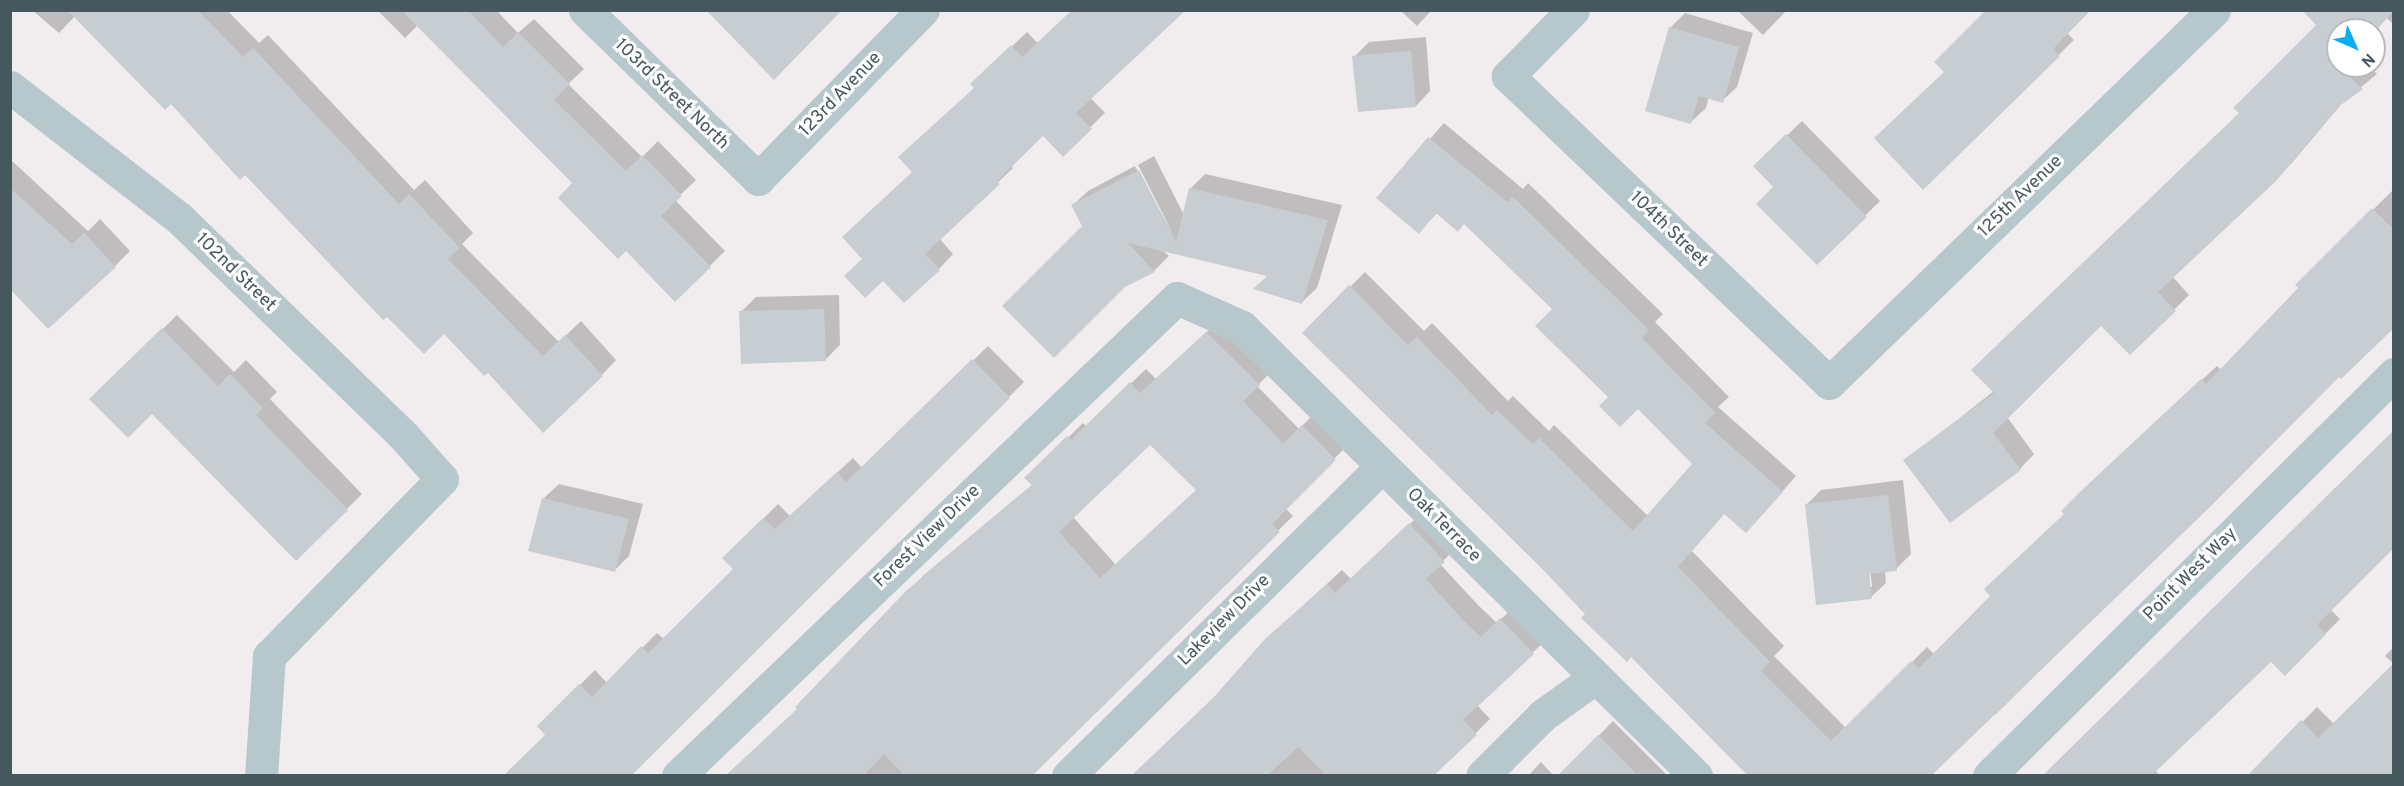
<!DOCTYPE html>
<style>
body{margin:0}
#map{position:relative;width:2404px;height:786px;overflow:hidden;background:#f1edee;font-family:Overpass,sans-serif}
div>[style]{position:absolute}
.shadow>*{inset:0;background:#0003}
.building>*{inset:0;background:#c7cdd1}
.minor>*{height:33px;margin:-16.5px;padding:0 16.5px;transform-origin:16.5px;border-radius:16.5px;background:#b7c8cd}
span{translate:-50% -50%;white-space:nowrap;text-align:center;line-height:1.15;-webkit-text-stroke:6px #fff;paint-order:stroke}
.street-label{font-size:18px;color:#44585d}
.frame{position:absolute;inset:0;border:12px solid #44585d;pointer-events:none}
.north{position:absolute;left:2326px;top:18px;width:60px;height:60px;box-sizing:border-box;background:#fff;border:2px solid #b4bcbe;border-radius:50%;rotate:135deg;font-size:16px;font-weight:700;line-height:24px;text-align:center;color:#44585d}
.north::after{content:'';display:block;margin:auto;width:21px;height:27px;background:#04adf4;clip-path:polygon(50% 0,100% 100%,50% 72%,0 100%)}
</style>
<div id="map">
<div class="shadow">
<i style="clip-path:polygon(32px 10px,227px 10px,259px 43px,268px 35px,414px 190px,425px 180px,473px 233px,462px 244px,559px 342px,581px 321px,616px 360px,602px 375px,488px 370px,171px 102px,75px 16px,59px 33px)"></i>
<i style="clip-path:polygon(377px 10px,496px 10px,518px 33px,534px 19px,584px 69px,568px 84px,642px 157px,658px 141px,696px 180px,675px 200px,725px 251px,675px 300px,574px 183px,418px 25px,405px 38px)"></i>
<i style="clip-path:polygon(1400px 10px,1432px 10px,1417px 26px)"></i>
<i style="clip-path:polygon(1737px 10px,1787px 10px,1763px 35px)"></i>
<i style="clip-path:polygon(2394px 10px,2394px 25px,2387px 18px,2338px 30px,2338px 66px,2369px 66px,2377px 74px,2343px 102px,2291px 164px,2173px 277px,2189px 295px,2130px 353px,2101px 324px,2007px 417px,2034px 454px,2020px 469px,1905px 461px,1994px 391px,2318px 25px)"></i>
<i style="clip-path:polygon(1685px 13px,1753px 33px,1737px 87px,1722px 101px,1709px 97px,1706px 108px,1691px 122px,1670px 28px)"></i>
<i style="clip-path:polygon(1027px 32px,1105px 113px,1063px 154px,1043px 134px,1011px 165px,1013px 168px,939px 238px,953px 254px,939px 269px,883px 279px,864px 259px,914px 171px,987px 70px)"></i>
<i style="clip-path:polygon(2067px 33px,2074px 40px,1923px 188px,1876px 138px)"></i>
<i style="clip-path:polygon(1426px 37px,1430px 91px,1416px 106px,1354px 57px,1369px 42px)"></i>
<i style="clip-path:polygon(1802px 121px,1880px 201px,1817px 263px,1775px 187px,1755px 166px)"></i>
<i style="clip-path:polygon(1444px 123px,1523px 189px,1528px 183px,1663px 314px,1655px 322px,1729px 397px,1718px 407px,1796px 476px,1760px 517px,1725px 513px,1692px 551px,1784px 646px,1774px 656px,1846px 728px,1927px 647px,1934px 654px,1992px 596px,2099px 475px,2217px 366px,2221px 370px,2300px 288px,2297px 285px,2394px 189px,2394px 322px,1995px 715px,1993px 712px,1796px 776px,1588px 614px,1304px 333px,1365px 272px,1424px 331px,1432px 323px,1508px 401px,1513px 396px,1549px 431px,1554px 425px,1648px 516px,1694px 464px,1638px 406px,1610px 397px,1554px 309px,1465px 222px,1438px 212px,1419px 232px,1378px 198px)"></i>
<i style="clip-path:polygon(1154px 156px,1184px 215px,1190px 189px,1205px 174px,1342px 205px,1317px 288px,1302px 302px,1269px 274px,1162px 250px,1169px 256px,1154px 271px,1125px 286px,1073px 205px,1088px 191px,1135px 166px,1174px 236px,1138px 165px)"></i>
<i style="clip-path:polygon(10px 159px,88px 231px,100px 219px,130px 251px,115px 266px,10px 273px)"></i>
<i style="clip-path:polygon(839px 295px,840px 345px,825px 360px,741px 312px,756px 297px)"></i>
<i style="clip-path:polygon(177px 315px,234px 372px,246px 360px,277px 392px,270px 399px,362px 494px,296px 559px,152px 412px,92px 399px)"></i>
<i style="clip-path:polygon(evenodd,1222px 318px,1274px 369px,1257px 386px,1299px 429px,1317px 411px,1349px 444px,1285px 508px,1293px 516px,1029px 776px,730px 776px,799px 709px,924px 575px,1033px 484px,1027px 478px,1083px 423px,1086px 426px,1146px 369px,1156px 379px,1222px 318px,1150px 443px,1197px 490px,1116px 565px,1073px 517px,1150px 443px)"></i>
<i style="clip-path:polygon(988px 346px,1024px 382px,653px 751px,547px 735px,539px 726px,595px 670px,607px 683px,657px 633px,664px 639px,735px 569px,724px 558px,778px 504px,790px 516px,853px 458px,862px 468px)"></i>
<i style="clip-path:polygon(2394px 431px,2394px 551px,2391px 549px,2330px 609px,2340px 619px,2285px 674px,2271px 660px,2155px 770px,2160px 776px,2043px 776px)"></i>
<i style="clip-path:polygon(evenodd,1903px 480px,1911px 554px,1896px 569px,1885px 571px,1886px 583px,1871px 597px,1806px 505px,1821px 490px,1903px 480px,1870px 566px,1872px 587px,1869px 587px,1870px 566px)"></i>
<i style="clip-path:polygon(559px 484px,643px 504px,629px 556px,614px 571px,544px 498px)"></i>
<i style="clip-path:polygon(1425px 510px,1458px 546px,1440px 564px,1478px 605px,1497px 623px,1516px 605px,1548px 638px,1477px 705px,1490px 719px,1433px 776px,1132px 776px,1220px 693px,1282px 625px,1342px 570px,1351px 579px)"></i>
<i style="clip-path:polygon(2394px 647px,2394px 664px,2385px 656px)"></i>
<i style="clip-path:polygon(2317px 707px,2334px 724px,2394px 767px,2249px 776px)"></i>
<i style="clip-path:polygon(1613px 721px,1668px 776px,1559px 776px)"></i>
<i style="clip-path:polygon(1541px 762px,1554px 776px,1528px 776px)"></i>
</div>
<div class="building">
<i style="clip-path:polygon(67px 10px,198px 10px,243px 57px,253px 48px,399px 204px,409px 194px,460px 248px,448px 259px,543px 356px,565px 335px,603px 376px,543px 433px,488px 373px,484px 376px,444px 334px,424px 354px,387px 317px,383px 320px,245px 175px,240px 180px,171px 104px,165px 110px)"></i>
<i style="clip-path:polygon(401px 10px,468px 10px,503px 47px,518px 32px,570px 84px,554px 100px,626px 171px,642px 155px,682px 196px,661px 216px,711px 267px,675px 302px,626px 251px,618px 259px,558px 198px,572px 183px)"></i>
<i style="clip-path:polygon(706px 10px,842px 10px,774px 80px)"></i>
<i style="clip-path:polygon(1072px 10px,1186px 10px,1076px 113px,1092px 129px,1063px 157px,1043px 136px,997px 181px,1000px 184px,925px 254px,940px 270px,904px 303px,883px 281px,865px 298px,844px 276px,862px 259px,842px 237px,912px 172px,898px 157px,974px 88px,970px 84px,1011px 45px,1022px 57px)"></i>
<i style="clip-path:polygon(1986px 10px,2091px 10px,2053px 49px,2060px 56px,1923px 190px,1874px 138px,1944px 72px,1934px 62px)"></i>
<i style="clip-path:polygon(2302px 10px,2394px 10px,2374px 33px,2338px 30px,2338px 66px,2363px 89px,2338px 107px,2276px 181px,2158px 292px,2176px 311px,2130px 355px,2101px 326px,1993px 433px,2021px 470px,1950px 523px,1903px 460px,1994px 393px,1971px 370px,2239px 113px,2233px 108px,2316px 25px)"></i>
<i style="clip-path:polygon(1669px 27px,1739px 47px,1723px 103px,1699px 96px,1691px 124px,1645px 111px)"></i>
<i style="clip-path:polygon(1411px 51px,1416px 107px,1358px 112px,1352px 56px)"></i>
<i style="clip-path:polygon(1786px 134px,1867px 217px,1817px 265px,1756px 204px,1773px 187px,1753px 166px)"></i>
<i style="clip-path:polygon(1428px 137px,1507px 202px,1513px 197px,1649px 330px,1642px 338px,1715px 413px,1705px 423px,1783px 492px,1746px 533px,1724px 514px,1678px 567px,1770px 662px,1761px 671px,1831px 741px,1911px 661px,1919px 668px,1990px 596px,1984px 589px,2064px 514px,2061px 511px,2082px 490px,2201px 379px,2206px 384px,2298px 288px,2295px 285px,2372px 208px,2394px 230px,2394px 328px,2341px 379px,2339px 377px,2210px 507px,1931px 776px,1748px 776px,1631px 657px,1627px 662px,1581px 618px,1585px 614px,1530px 556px,1302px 333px,1349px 285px,1408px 345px,1417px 337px,1492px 415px,1497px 410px,1533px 444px,1539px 438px,1633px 531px,1692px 464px,1638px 409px,1620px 427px,1599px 406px,1608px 397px,1535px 326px,1552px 309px,1464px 224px,1458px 232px,1436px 213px,1419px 234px,1376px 198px)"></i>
<i style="clip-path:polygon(1139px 170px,1176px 242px,1189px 188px,1328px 220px,1302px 304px,1253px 289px,1267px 276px,1128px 243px,1155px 272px,1125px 287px,1054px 358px,1002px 306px,1082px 226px,1071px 205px)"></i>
<i style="clip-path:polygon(10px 188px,72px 244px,84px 233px,116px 267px,48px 329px,10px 289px)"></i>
<i style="clip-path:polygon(824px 309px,826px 361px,741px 364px,739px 311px)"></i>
<i style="clip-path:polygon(162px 328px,218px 386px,230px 374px,263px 408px,256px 415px,348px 510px,296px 561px,152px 414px,128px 438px,89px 399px)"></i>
<i style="clip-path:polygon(evenodd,1206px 332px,1260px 385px,1243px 401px,1283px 443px,1302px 425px,1336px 460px,1272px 524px,1280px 532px,1032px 776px,905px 776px,884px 754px,863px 776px,725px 776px,797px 709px,795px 707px,907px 590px,1032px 485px,1024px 478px,1067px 436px,1071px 440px,1130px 382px,1140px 393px,1206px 332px,1150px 445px,1196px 490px,1100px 578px,1059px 532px,1150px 445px)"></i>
<i style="clip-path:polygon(972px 359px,1010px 398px,631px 776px,503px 776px,545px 735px,537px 726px,579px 684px,592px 697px,641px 646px,648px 653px,733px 569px,722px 558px,763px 518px,775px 529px,837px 472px,846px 482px)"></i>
<i style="clip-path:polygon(2394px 430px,2394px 548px,2317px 625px,2326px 634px,2285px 676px,2271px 662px,2151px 776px,2042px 776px)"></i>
<i style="clip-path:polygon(1888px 495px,1897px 571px,1869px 574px,1872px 599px,1816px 605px,1805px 504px)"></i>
<i style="clip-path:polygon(542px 498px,629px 519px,615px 572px,528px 551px)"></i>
<i style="clip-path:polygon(1409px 523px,1445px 562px,1426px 579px,1463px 620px,1481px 637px,1500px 618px,1534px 654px,1463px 720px,1477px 735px,1433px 776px,1327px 776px,1298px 747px,1267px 776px,1131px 776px,1214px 697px,1265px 639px,1327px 584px,1335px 593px)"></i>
<i style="clip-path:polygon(2394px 663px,2394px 776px,2247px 776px,2301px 720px,2318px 738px)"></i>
<i style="clip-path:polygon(1598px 735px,1638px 776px,1557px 776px)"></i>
</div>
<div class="minor">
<i style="left:585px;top:10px;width:242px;rotate:44.3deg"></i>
<i style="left:758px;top:179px;width:236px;rotate:-45.7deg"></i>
<i style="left:1573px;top:10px;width:93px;rotate:134.6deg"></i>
<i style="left:1508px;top:76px;width:444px;rotate:43.7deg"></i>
<i style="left:1829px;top:383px;width:536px;rotate:-44.09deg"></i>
<i style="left:10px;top:87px;width:214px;rotate:37.8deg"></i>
<i style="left:179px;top:218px;width:310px;rotate:44.1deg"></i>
<i style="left:402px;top:434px;width:60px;rotate:48.4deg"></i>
<i style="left:442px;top:479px;width:248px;rotate:134.3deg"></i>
<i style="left:269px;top:656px;width:120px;rotate:93.8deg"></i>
<i style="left:678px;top:776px;width:691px;rotate:-43.77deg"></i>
<i style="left:1177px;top:298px;width:71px;rotate:24deg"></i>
<i style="left:1242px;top:327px;width:639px;rotate:44.68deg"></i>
<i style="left:1068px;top:776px;width:441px;rotate:-44.6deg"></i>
<i style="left:1482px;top:776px;width:86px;rotate:-45deg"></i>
<i style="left:1543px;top:715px;width:65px;rotate:-35.6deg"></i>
<i style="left:1989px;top:776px;width:571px;rotate:-44.79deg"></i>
</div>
<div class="street-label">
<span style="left:671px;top:95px;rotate:44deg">103rd Street North</span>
<span style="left:841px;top:95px;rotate:-46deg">123rd Avenue</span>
<span style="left:2021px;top:197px;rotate:-44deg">125th Avenue</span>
<span style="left:1668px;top:230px;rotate:44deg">104th Street</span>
<span style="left:235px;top:273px;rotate:44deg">102nd Street</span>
<span style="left:1443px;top:526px;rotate:45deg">Oak Terrace</span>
<span style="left:928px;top:537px;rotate:-44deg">Forest View Drive</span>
<span style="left:2191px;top:575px;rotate:-45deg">Point West Way</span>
<span style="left:1225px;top:621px;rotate:-45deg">Lakeview Drive</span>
</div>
<div class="frame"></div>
<div class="north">N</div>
</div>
